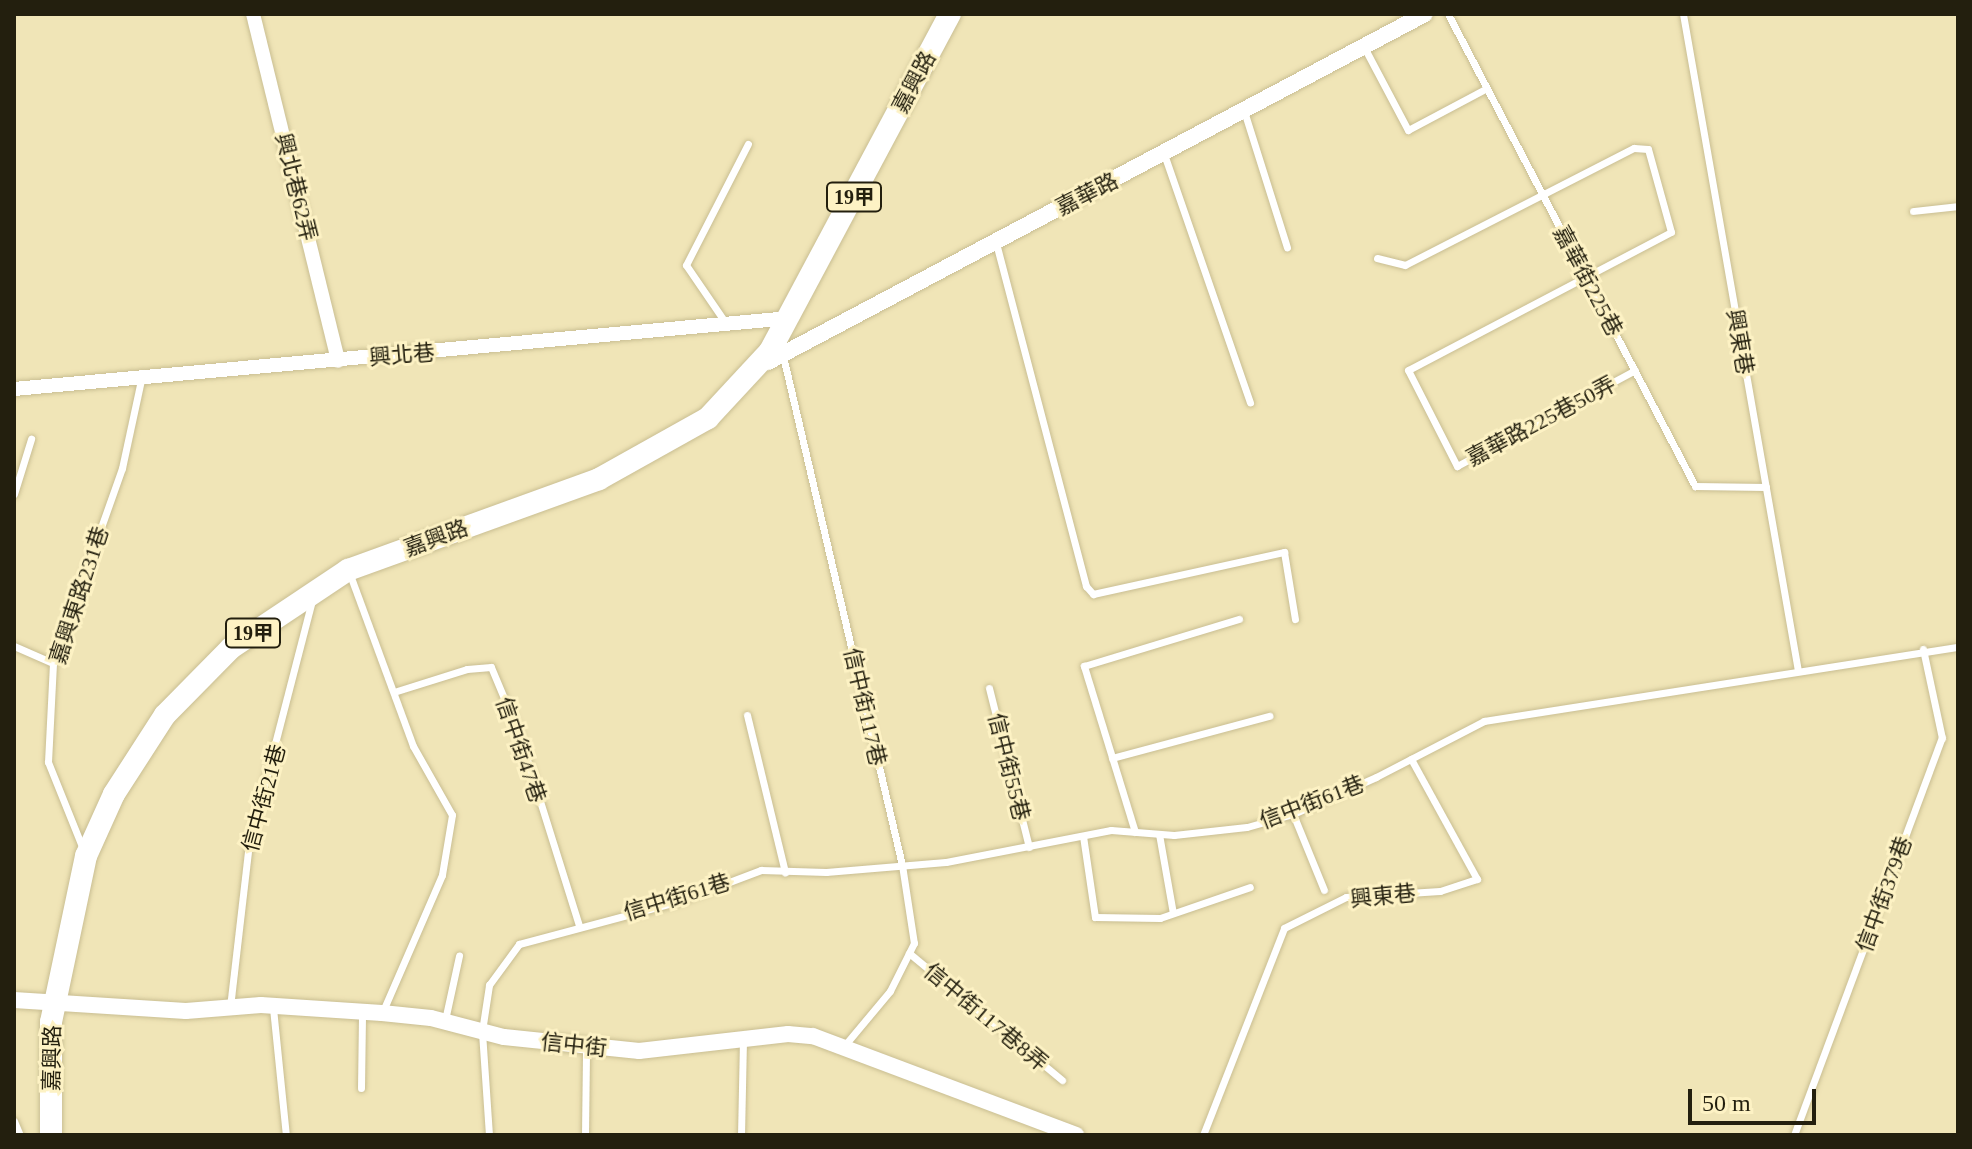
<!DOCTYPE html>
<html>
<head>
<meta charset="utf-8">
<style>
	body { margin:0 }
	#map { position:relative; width:1972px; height:1149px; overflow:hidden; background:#f0e5b7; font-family:"Times New Roman","Noto Sans TC",serif }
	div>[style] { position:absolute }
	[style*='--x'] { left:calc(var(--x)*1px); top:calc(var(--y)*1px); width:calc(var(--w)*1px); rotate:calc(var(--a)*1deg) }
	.roads { filter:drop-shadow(0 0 2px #c9be92) drop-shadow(0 0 2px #c9be92) }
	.service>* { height:7px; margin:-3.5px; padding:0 3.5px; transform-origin:3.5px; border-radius:3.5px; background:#fff }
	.minor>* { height:14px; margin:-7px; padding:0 7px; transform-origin:7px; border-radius:7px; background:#fff }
	.tertiary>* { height:16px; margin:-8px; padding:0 8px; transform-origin:8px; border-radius:8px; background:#fff }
	.primary>* { height:22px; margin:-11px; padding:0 11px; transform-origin:11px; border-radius:11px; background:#fff }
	span { translate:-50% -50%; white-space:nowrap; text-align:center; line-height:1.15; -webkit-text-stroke:6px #fdf2c4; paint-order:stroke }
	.shield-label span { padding:2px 6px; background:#fdf2c4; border:2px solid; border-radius:6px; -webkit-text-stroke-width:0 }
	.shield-label { font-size:20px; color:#231f0e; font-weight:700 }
	.street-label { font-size:22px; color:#231f0e }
	.frame { position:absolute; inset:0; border:16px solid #231f0e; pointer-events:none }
	.scale { position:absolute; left:1688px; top:1089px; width:128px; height:36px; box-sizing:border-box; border:4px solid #231f0e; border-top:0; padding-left:10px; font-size:24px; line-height:28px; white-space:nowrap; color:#231f0e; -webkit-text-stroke:6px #fdf2c4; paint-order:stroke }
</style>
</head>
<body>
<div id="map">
	<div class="roads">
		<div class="service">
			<i style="--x:1448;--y:14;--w:533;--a:62.38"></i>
			<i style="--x:1695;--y:486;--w:71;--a:0.8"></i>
			<i style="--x:1683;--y:14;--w:667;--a:80.07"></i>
			<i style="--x:1364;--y:47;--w:94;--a:62.1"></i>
			<i style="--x:1408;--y:130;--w:89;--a:-28"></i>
			<i style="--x:1244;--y:111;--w:143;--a:72.5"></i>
			<i style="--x:1164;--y:154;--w:263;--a:70.9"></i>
			<i style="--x:1913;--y:211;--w:45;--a:-6.3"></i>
			<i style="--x:996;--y:243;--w:355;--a:75.3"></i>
			<i style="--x:1086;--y:586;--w:11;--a:49"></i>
			<i style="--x:1093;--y:594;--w:196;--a:-12.4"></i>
			<i style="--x:1284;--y:552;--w:68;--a:80.7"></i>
			<i style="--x:1377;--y:258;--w:29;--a:14"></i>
			<i style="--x:1405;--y:265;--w:257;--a:-27.1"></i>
			<i style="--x:1634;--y:148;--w:14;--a:4"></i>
			<i style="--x:1648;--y:149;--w:86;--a:74.5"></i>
			<i style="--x:1671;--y:232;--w:297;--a:152.3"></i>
			<i style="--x:1408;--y:370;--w:108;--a:63"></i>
			<i style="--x:1457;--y:466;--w:202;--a:-28.3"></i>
			<i style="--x:725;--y:322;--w:69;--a:-124.4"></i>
			<i style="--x:686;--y:265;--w:136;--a:-62.9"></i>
			<i style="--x:783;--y:356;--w:523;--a:76.84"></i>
			<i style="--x:902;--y:865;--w:79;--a:81.3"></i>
			<i style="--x:914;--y:943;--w:54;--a:116.6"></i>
			<i style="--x:890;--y:991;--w:72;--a:129.9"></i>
			<i style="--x:14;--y:494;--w:58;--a:-72.8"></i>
			<i style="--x:349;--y:572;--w:185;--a:69.8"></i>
			<i style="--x:413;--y:746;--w:79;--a:60.5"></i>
			<i style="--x:452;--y:815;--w:61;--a:99.5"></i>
			<i style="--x:442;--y:875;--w:150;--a:113.5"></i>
			<i style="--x:14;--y:646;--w:43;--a:23.6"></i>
			<i style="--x:989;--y:688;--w:164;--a:75.9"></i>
			<i style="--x:397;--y:691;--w:73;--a:-17.4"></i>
			<i style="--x:467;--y:669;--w:24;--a:-5"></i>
			<i style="--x:491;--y:667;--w:73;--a:67.3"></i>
			<i style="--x:519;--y:734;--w:201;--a:72.6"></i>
			<i style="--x:747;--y:715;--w:162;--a:76.4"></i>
			<i style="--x:1112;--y:758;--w:163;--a:-15"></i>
			<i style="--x:1293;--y:814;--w:82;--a:67.8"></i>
			<i style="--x:1135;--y:832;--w:174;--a:-107.1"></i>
			<i style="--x:1084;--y:666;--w:162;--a:-16.9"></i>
			<i style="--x:1159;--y:834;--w:80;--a:80"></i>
			<i style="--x:1083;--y:836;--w:82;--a:81.6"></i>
			<i style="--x:1095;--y:917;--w:65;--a:0.9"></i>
			<i style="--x:1160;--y:918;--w:95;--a:-19"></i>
			<i style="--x:83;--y:849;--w:94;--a:-111.9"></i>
			<i style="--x:48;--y:762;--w:99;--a:-87.1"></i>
			<i style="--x:53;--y:663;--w:207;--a:-70.5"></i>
			<i style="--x:122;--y:468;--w:90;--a:-77.8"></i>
			<i style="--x:909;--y:953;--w:199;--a:39.7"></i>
			<i style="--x:230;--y:1007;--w:164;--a:-83.4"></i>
			<i style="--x:249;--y:844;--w:252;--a:-75.5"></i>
			<i style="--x:273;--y:1008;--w:128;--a:84.2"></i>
			<i style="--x:445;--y:1020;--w:66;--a:-77.7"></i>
			<i style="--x:361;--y:1088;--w:76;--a:-89.2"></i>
			<i style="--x:14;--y:1121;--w:15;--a:67"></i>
			<i style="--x:489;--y:1135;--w:104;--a:-93.9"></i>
			<i style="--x:482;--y:1031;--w:47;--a:-81.3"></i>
			<i style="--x:489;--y:985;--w:51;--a:-53.8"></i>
			<i style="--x:519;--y:944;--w:166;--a:-15"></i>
			<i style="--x:679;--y:901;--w:88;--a:-20.7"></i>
			<i style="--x:761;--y:870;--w:65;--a:1.8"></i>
			<i style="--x:826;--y:872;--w:120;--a:-4.8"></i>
			<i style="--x:946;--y:862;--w:168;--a:-11"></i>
			<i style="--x:1111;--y:830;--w:63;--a:4.5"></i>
			<i style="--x:1174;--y:835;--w:73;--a:-6.3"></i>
			<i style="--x:1247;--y:827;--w:48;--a:-15.8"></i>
			<i style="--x:1293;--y:814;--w:91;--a:-24"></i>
			<i style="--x:1376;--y:777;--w:122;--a:-27.4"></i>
			<i style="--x:1484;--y:721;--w:480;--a:-8.9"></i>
			<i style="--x:585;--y:1135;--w:88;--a:-89.3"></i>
			<i style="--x:741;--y:1135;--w:96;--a:-88.8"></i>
			<i style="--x:1203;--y:1135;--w:222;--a:-68.6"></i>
			<i style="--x:1284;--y:928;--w:69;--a:-26.6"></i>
			<i style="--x:1346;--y:897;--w:94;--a:-3.7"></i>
			<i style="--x:1440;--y:891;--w:39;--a:-18"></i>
			<i style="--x:1477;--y:879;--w:137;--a:-118.8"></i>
			<i style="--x:1794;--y:1135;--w:424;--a:-69.6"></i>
			<i style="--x:1942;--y:738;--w:91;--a:-102.1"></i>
		</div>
		<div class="minor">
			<i style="--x:253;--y:14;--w:357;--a:76.2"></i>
			<i style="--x:14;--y:389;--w:779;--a:-5.23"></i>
		</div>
		<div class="tertiary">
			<i style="--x:768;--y:362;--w:743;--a:-27.91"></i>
			<i style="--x:14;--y:1000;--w:172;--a:3.7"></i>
			<i style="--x:186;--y:1011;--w:75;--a:-4.6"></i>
			<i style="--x:261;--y:1005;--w:121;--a:3.8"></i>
			<i style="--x:382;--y:1013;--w:49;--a:5.8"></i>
			<i style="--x:431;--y:1018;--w:75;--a:14.6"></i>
			<i style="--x:504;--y:1037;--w:136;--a:5.9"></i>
			<i style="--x:639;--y:1051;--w:150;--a:-6.5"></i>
			<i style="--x:788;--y:1034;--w:25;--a:5"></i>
			<i style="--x:813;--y:1036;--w:281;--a:20.6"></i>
		</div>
		<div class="primary">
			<i style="--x:51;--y:1135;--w:113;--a:-90"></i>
			<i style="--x:51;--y:1022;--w:170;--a:-78.1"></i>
			<i style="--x:86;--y:856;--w:68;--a:-65.7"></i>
			<i style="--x:114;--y:794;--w:94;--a:-57.2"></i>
			<i style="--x:165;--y:715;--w:94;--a:-45.4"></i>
			<i style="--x:231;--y:648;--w:141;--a:-33.7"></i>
			<i style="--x:348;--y:570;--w:267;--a:-19.9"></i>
			<i style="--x:599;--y:479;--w:125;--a:-29.2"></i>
			<i style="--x:708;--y:418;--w:91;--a:-47.2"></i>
			<i style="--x:770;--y:351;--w:382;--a:-61.9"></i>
		</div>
	</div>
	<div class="shield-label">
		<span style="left:854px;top:197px">19甲</span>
		<span style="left:253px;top:633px">19甲</span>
	</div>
	<div class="street-label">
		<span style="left:914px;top:82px;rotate:-62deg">嘉興路</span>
		<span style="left:296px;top:187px;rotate:76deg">興北巷62弄</span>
		<span style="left:1087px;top:194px;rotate:-27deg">嘉華路</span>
		<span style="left:1588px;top:281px;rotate:62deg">嘉華街225巷</span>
		<span style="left:1740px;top:342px;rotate:80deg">興東巷</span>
		<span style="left:402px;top:355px;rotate:-5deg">興北巷</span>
		<span style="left:1541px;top:421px;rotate:-28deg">嘉華路225巷50弄</span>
		<span style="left:436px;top:538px;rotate:-20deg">嘉興路</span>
		<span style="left:79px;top:595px;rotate:-72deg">嘉興東路231巷</span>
		<span style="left:865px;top:707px;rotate:77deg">信中街117巷</span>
		<span style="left:521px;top:750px;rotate:71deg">信中街47巷</span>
		<span style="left:1009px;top:767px;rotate:76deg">信中街55巷</span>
		<span style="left:264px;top:798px;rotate:-75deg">信中街21巷</span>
		<span style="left:1312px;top:802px;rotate:-21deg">信中街61巷</span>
		<span style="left:1884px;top:894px;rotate:-70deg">信中街379巷</span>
		<span style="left:1383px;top:896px;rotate:-6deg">興東巷</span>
		<span style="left:677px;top:897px;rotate:-17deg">信中街61巷</span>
		<span style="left:986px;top:1017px;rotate:40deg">信中街117巷8弄</span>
		<span style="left:574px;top:1045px;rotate:6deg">信中街</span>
		<span style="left:52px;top:1058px;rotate:-89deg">嘉興路</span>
	</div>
	<div class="frame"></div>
	<div class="scale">50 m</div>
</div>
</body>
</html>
